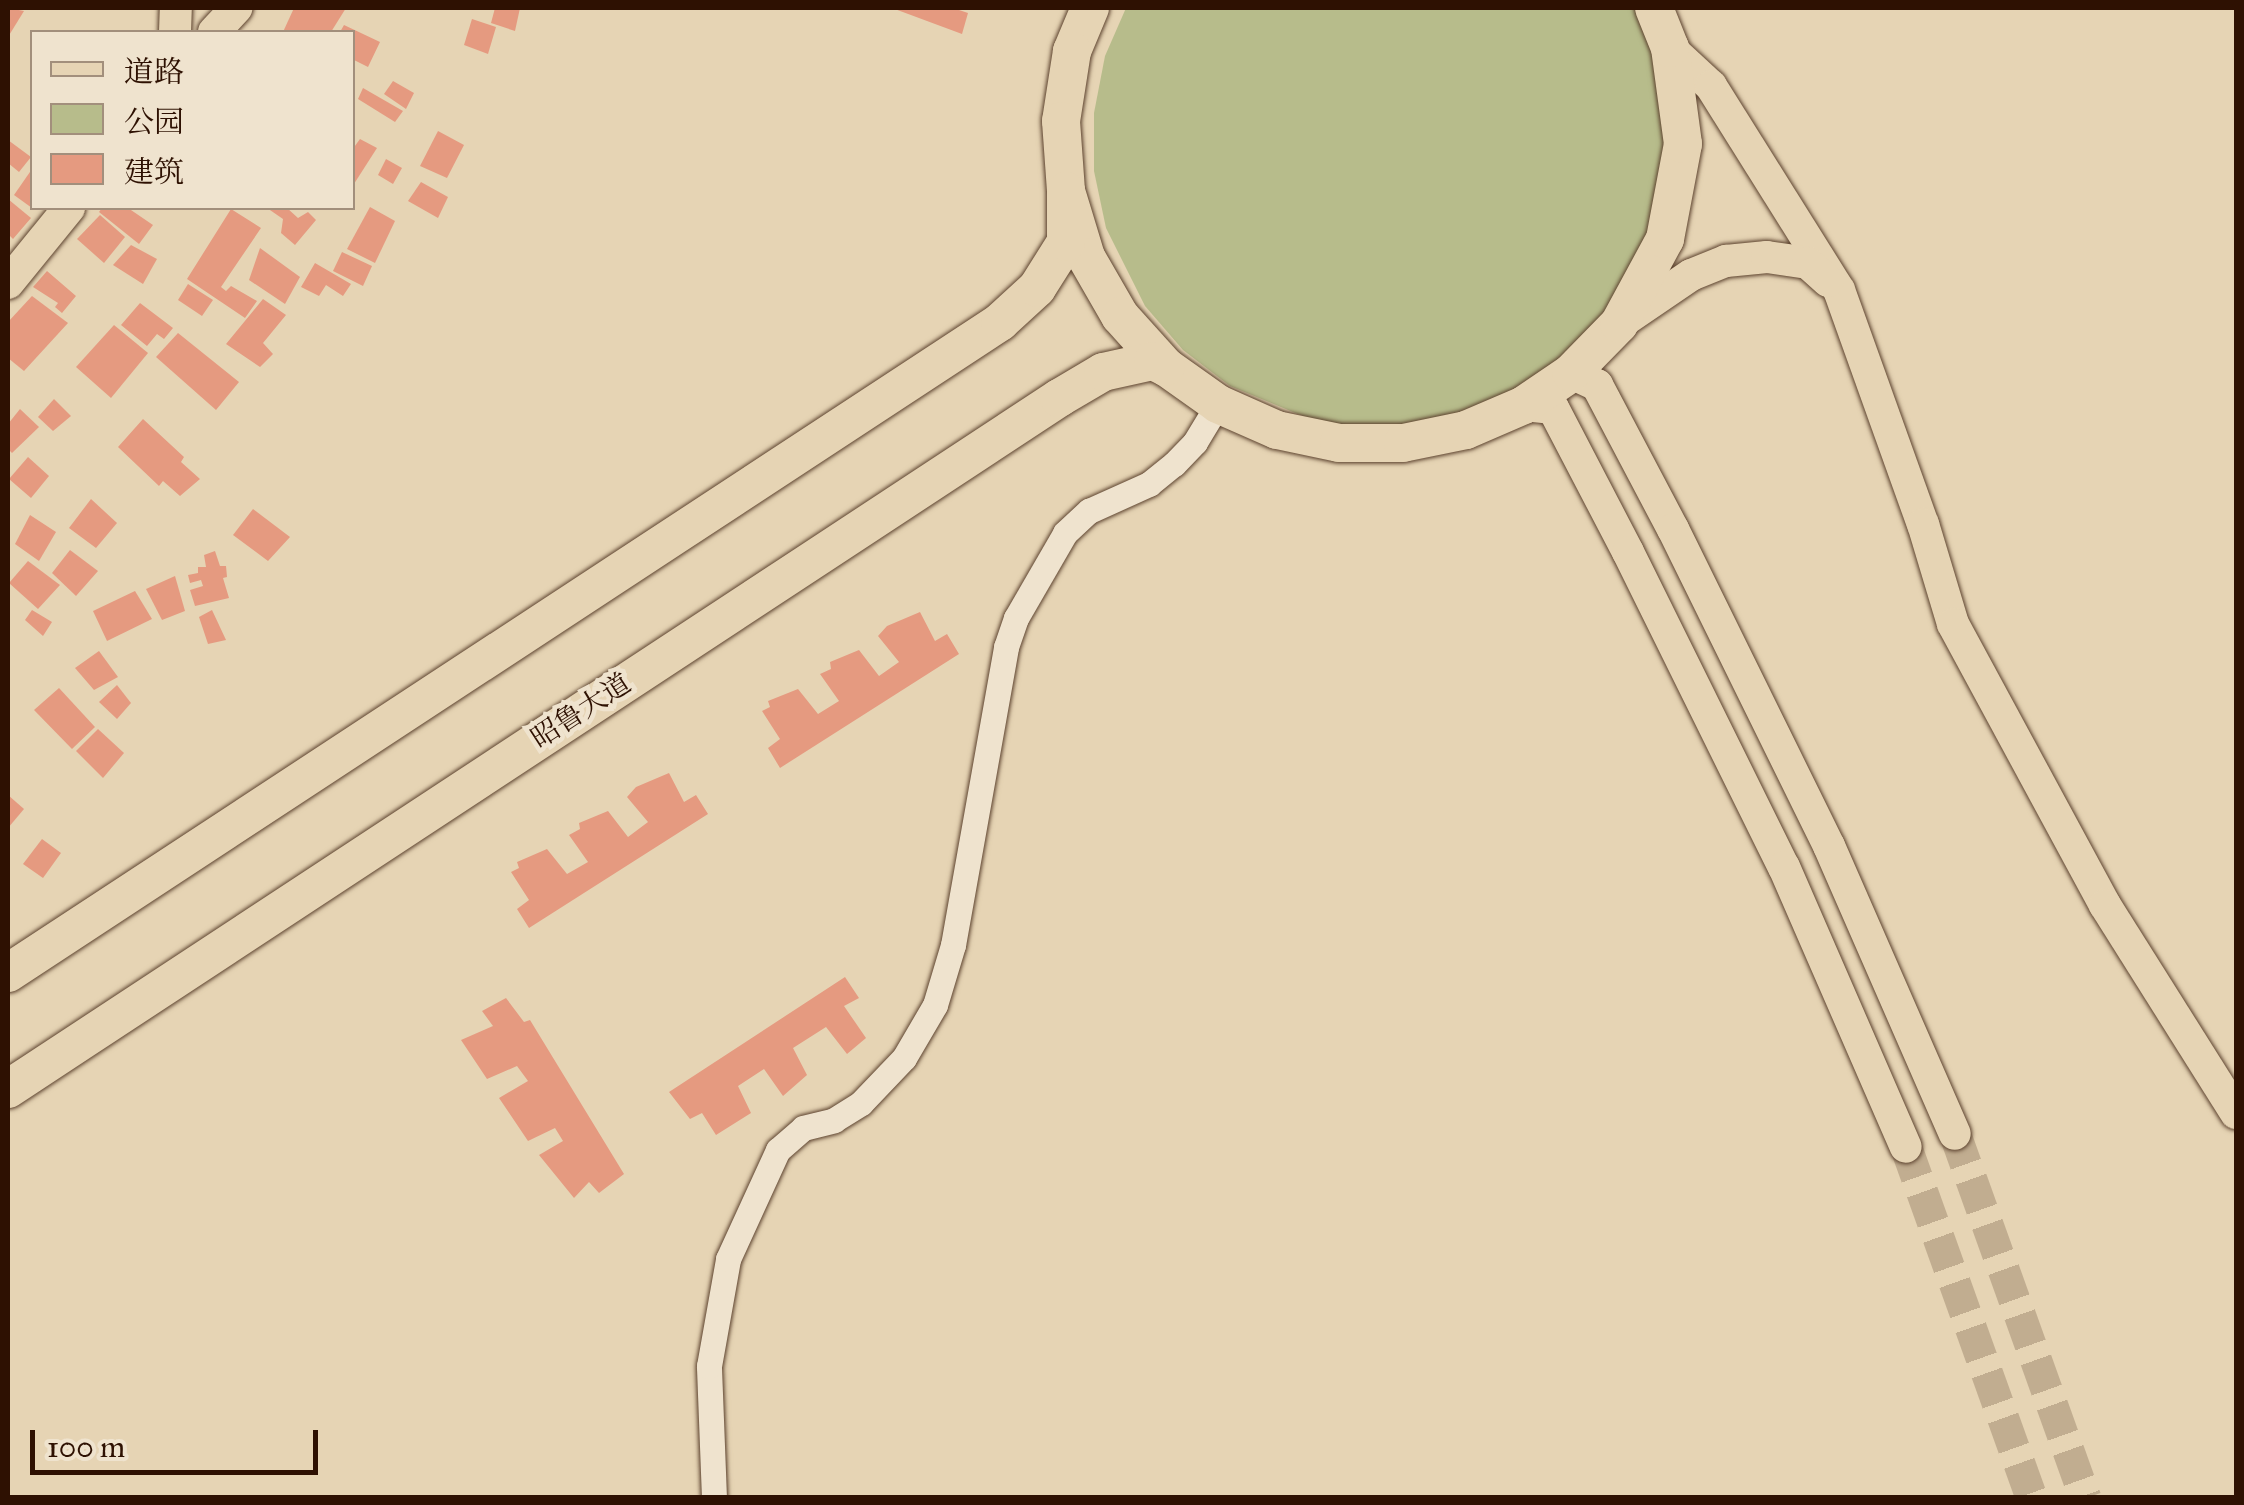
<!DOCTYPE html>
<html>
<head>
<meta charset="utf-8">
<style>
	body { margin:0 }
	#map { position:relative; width:2244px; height:1505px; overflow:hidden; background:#e6d4b4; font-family:"IM FELL Great Primer","Noto Serif SC",serif }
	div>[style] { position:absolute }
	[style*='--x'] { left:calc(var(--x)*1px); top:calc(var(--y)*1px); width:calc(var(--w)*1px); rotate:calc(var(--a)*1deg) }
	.green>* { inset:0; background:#b7bc8b }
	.building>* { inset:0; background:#e59a80 }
	.major-tunnel>* { height:32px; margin-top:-16px; transform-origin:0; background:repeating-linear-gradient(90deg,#c1ad90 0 32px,transparent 0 48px) }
	.roads { filter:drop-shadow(0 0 2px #5c422e) drop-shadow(0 0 2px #5c422e) }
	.minor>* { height:25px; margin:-12.5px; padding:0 12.5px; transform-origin:12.5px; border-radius:12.5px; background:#efe3ce }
	.major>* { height:32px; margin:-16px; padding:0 16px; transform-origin:16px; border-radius:16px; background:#e6d4b4 }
	.highway>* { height:38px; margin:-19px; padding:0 19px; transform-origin:19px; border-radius:19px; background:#e6d4b4 }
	span { translate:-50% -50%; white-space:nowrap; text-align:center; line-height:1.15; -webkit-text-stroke:9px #efe3ce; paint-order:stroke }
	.street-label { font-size:28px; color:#2e1102 }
	.frame { position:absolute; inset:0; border:10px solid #2e1102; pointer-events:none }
	.legend { position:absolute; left:30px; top:30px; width:325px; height:180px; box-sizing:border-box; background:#efe3ce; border:2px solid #a28f7c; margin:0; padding:12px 18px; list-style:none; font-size:30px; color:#2e1102 }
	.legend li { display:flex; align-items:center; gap:20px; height:50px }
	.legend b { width:50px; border:2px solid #a28f7c }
	.scale { position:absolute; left:30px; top:1430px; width:288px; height:45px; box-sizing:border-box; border:5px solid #2e1102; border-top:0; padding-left:12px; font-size:30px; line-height:35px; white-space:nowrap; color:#2e1102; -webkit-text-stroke:8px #efe3ce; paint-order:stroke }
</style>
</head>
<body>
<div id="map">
	<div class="green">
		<i style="clip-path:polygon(1126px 8px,1636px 8px,1645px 27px,1668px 111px,1664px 198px,1618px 305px,1535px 384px,1426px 425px,1339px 425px,1310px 419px,1230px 386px,1183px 350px,1145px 306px,1106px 228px,1094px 171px,1094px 113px,1105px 56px)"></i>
	</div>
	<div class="building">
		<i style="clip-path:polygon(8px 8px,24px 11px,8px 37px)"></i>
		<i style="clip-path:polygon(294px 8px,346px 8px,331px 32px,283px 32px)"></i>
		<i style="clip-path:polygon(495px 8px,520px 8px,515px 31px,491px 23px)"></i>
		<i style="clip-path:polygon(892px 8px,953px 8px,968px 13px,962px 34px)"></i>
		<i style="clip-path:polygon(472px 19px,496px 27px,488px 54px,464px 45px)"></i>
		<i style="clip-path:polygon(344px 25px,380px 42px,368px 67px,352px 59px,352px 32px,340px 32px)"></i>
		<i style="clip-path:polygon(393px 81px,414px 93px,406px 109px,384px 94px)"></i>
		<i style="clip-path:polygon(363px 88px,403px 111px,395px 122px,358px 99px)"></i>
		<i style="clip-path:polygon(438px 131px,464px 145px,447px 178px,420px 166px)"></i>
		<i style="clip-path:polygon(360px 139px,377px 148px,352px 187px,352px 150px)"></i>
		<i style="clip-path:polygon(8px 140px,31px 157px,19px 172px,8px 163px)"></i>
		<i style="clip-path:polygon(386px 159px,402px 168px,393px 184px,378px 175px)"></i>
		<i style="clip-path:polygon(32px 169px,32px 208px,14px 195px)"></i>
		<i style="clip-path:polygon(421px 182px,448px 197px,438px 218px,408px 201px)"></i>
		<i style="clip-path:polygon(8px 199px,31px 218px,13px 239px,8px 234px)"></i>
		<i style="clip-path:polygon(370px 207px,395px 221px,375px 263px,347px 249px)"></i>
		<i style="clip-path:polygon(102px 208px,128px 208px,153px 225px,139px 244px,99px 212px)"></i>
		<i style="clip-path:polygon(267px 208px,287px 208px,298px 218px,308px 212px,316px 220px,295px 245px,281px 233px,283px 219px)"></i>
		<i style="clip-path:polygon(231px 209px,261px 228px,221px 287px,226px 291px,231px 286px,257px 301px,245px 318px,187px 279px)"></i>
		<i style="clip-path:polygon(100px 215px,125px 237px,104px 263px,77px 239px)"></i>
		<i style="clip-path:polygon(131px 245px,157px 259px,143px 284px,113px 265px)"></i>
		<i style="clip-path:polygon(260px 248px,300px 277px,285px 304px,249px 280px)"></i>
		<i style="clip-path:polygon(342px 252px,372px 266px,363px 286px,333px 271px)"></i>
		<i style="clip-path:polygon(315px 263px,351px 284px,343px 296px,326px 285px,319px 296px,301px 287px)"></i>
		<i style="clip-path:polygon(47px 271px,76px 296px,62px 313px,55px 307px,58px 303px,33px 287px)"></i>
		<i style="clip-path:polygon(188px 284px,213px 300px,202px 316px,178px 300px)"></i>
		<i style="clip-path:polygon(32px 296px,68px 323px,24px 371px,8px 358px,8px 322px)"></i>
		<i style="clip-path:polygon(263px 299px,286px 315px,263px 343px,273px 354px,260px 367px,226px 344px)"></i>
		<i style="clip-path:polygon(140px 303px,173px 328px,164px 339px,157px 334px,147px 346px,121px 325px)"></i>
		<i style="clip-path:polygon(114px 325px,148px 353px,111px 398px,76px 367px)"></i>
		<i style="clip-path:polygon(178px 333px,239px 382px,216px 410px,156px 357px)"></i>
		<i style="clip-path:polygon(54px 399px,71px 416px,53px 431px,38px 417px)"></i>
		<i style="clip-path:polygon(20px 409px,39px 427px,12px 453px,8px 449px,8px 424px)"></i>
		<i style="clip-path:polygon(143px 419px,184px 457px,181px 462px,200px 479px,180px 496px,163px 481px,159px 486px,118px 447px)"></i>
		<i style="clip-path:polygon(28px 457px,49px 476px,31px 498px,9px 479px)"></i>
		<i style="clip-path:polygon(91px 499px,117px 523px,96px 548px,69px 528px)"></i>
		<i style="clip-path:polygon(253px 509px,290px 537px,268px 561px,233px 535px)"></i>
		<i style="clip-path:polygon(30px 515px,56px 532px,39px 561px,15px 544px)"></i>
		<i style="clip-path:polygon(70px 550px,98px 571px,76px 596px,52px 573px)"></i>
		<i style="clip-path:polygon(215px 551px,220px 566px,226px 566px,227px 577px,223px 578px,229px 598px,195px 606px,190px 590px,203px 586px,201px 580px,190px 583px,188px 575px,198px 573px,198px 567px,206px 567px,204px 555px)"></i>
		<i style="clip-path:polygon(28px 561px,60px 585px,38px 609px,9px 583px)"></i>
		<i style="clip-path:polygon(175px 576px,185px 611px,162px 620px,146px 589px)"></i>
		<i style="clip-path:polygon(135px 591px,152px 619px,107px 641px,93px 611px)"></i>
		<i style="clip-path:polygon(32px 610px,52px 622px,43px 636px,25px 620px)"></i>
		<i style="clip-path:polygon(212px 610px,226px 640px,208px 644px,199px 617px)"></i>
		<i style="clip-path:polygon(920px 612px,935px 641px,947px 634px,959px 654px,780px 768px,768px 748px,780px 739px,762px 711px,770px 707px,768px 701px,798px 689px,818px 714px,839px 701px,820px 674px,831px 669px,830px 662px,859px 650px,879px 676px,899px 662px,878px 636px,887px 626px)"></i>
		<i style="clip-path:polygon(99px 651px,118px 677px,94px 690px,75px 668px)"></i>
		<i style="clip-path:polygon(117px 685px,131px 703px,117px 719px,99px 702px)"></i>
		<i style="clip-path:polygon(59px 688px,95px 727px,72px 749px,34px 710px)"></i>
		<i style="clip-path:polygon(98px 729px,124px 753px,103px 778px,76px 751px)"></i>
		<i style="clip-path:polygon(669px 773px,684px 802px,696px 795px,708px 814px,529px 928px,517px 909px,529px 900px,511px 872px,519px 868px,517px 862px,547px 849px,567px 874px,588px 862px,569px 835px,580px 829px,579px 823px,608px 811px,628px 837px,648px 822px,627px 797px,636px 787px)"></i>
		<i style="clip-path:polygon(8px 795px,24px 809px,8px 828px)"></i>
		<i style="clip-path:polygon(42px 839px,61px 853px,43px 878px,23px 864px)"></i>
		<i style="clip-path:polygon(845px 977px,859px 998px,844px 1006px,866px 1038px,847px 1054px,826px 1027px,793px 1048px,807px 1075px,783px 1096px,764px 1069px,738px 1086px,751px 1113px,716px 1135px,702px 1113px,690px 1119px,669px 1092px)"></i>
		<i style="clip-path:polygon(506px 998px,524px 1022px,530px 1020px,624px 1174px,599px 1193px,589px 1182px,574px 1198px,539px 1155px,563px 1141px,555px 1128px,528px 1141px,499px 1098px,528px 1081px,517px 1066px,487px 1079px,461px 1040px,493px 1026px,482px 1011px)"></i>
	</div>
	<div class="major-tunnel">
		<i style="--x:1955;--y:1134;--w:387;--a:70.3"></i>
		<i style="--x:1906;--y:1147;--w:373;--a:70.3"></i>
	</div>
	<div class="roads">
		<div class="minor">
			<i style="--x:714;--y:1498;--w:132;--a:-92.2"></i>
			<i style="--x:709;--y:1366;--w:109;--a:-79.9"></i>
			<i style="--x:728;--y:1259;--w:120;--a:-65.4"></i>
			<i style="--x:778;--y:1150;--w:33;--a:-41"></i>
			<i style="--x:803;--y:1128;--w:32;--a:-14"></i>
			<i style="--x:834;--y:1120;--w:32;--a:-32"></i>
			<i style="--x:861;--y:1103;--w:62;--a:-46.3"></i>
			<i style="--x:904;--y:1058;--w:61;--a:-59.7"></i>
			<i style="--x:935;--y:1005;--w:63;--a:-73.3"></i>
			<i style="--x:953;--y:945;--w:303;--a:-79.9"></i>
			<i style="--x:1006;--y:647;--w:31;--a:-71"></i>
			<i style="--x:1016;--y:618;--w:98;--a:-60"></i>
			<i style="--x:1065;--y:533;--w:33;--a:-43"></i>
			<i style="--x:1089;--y:511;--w:66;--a:-24.2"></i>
			<i style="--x:1149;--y:484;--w:32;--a:-39"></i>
			<i style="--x:1174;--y:464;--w:30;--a:-46"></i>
			<i style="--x:1195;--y:442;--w:44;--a:-58.8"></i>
		</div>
		<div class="major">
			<i style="--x:175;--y:32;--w:24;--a:-88"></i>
			<i style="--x:214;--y:32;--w:33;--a:-47"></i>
			<i style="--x:1670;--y:48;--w:56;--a:42.8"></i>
			<i style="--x:1711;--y:86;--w:241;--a:57.9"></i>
			<i style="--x:1839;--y:290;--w:249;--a:70.3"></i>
			<i style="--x:1923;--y:524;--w:104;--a:73.3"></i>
			<i style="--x:1953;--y:624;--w:319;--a:61.6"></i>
			<i style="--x:2105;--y:905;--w:246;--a:57.8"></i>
			<i style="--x:8;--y:283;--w:97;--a:-50.9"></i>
			<i style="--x:1619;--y:324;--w:87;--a:-34.2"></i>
			<i style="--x:1691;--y:275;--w:38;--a:-22"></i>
			<i style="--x:1726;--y:261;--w:41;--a:-5.6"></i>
			<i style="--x:1767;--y:257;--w:41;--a:8.3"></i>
			<i style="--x:1808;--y:263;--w:27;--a:42"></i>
			<i style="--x:1571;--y:373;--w:29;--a:25"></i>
			<i style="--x:1597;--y:385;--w:163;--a:62.2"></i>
			<i style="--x:1673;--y:529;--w:353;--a:63.8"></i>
			<i style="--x:1829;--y:846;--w:314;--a:66.4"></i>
			<i style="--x:1524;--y:405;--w:29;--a:6"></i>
			<i style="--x:1553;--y:408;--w:162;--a:62.5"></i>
			<i style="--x:1628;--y:552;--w:352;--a:63.7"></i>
			<i style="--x:1784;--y:867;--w:305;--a:66.5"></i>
		</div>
		<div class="highway">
			<i style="--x:1090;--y:8;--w:47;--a:112.7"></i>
			<i style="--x:1072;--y:51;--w:71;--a:98.9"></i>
			<i style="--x:1061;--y:121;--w:70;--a:85.9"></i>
			<i style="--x:1066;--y:191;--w:69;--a:73.1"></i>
			<i style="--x:1086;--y:257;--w:68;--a:60"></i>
			<i style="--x:1120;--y:316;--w:69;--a:48"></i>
			<i style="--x:1166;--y:367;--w:64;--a:35.4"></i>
			<i style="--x:1218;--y:404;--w:64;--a:23.8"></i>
			<i style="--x:1277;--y:430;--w:63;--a:11.8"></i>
			<i style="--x:1339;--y:443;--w:64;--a:0"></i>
			<i style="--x:1403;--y:443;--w:64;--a:-11.7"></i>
			<i style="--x:1466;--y:430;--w:63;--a:-23.3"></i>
			<i style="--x:1524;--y:405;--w:57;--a:-34.2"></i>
			<i style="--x:1571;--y:373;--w:69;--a:-45.6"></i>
			<i style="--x:1619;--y:324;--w:97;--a:-61.6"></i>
			<i style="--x:1665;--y:239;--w:97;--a:-79.3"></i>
			<i style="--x:1683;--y:144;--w:97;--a:-97.7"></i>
			<i style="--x:1670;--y:48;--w:43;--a:-111.8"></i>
			<i style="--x:8;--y:973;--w:1187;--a:-33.27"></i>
			<i style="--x:1000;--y:322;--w:50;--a:-42.6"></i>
			<i style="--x:1037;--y:288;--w:54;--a:-57.8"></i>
			<i style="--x:1066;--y:242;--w:51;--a:-90"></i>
			<i style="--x:8;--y:1089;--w:1258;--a:-33.32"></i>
			<i style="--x:1059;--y:398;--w:51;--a:-30.6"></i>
			<i style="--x:1103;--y:372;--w:51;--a:-12.4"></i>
			<i style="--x:1153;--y:361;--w:14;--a:25"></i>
		</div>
	</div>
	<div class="street-label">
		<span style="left:581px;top:711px;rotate:-33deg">昭鲁大道</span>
	</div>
	<div class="frame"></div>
	<ul class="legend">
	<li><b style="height:12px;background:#e6d4b4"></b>道路</li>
	<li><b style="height:28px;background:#b7bc8b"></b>公园</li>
	<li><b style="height:28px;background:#e59a80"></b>建筑</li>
	</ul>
	<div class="scale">100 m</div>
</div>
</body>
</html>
